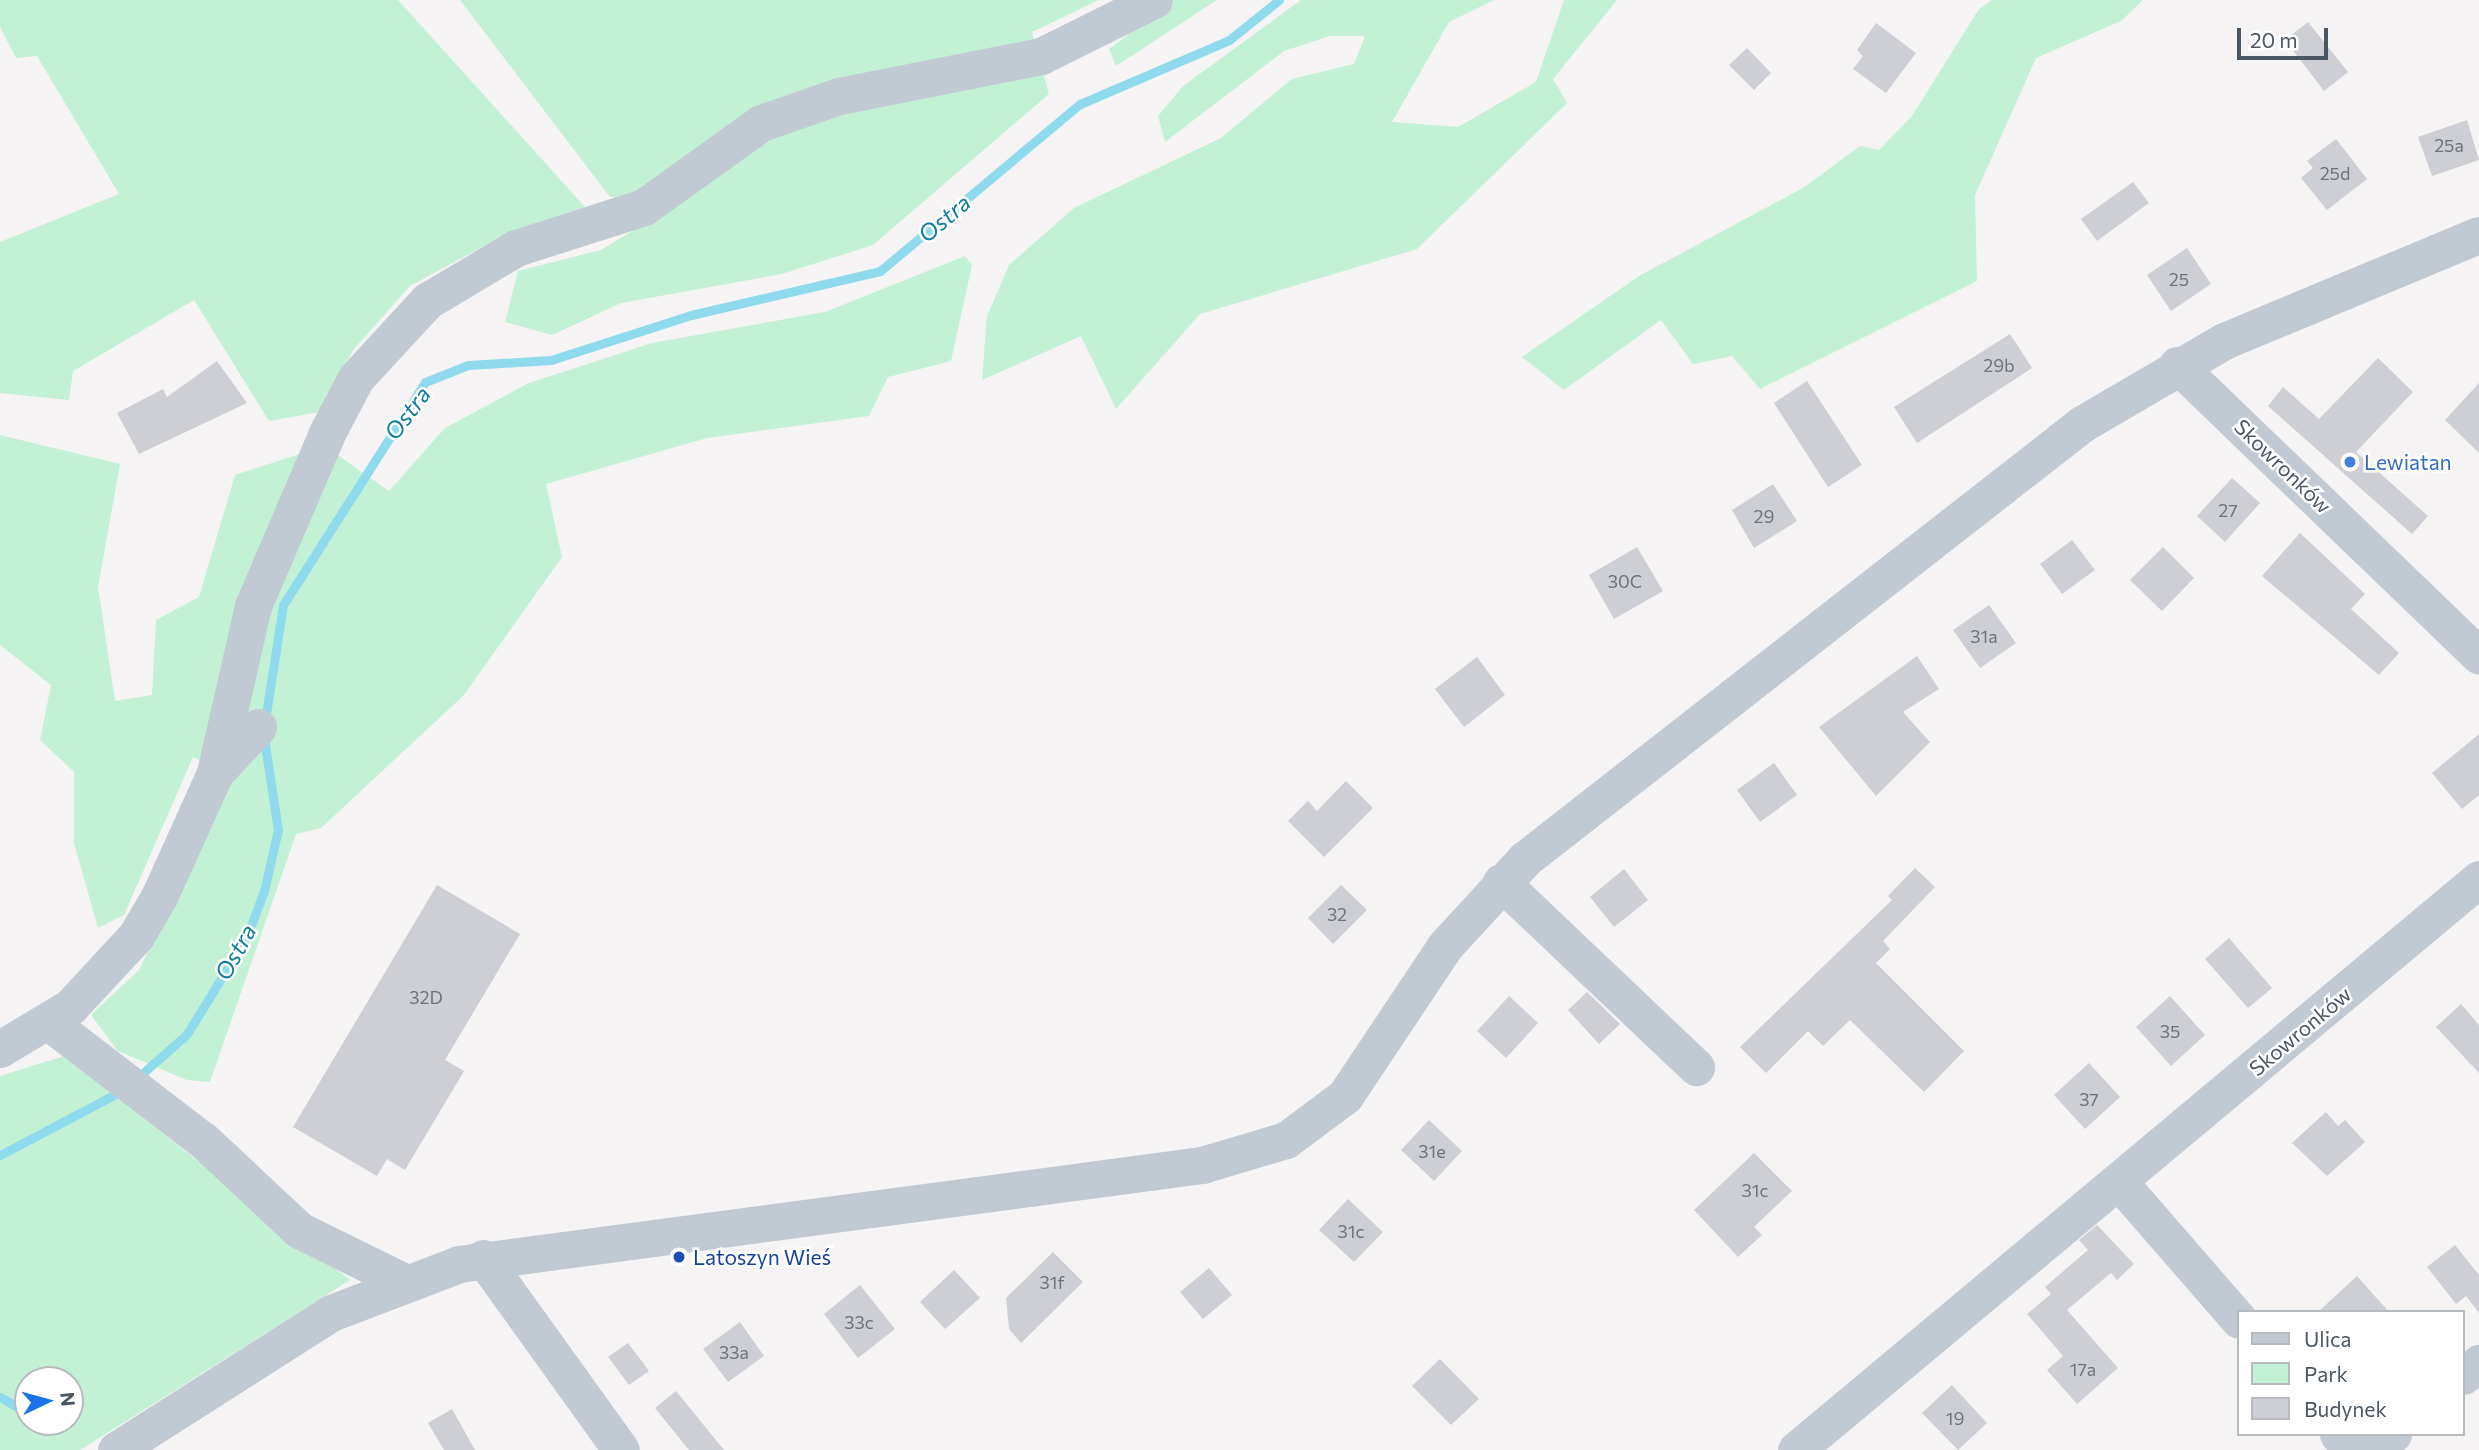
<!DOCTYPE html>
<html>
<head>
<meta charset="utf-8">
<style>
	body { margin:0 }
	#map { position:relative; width:2479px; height:1450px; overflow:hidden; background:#f5f3f3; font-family:Commissioner,sans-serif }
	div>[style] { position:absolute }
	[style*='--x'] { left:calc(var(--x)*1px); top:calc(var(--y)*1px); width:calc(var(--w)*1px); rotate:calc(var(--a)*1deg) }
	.green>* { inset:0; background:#c3f1d5 }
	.stream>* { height:9px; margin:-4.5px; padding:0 4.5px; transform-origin:4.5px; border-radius:4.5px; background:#90daee }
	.building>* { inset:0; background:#cdcfd5 }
	.minor>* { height:37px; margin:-18.5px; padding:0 18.5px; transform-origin:18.5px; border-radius:18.5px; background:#c1cad2 }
	.dots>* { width:19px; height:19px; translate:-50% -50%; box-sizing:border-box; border:4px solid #fff; border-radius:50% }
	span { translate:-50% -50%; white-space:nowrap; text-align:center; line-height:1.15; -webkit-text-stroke:5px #fff; paint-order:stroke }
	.number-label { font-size:18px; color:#6b747e }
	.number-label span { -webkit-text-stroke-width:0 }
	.shop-label { font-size:21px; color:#366cbe }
	.left { translate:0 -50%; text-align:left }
	.street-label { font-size:21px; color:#4a5661 }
	.transit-label { font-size:21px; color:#164399 }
	.water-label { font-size:23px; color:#0c7c9b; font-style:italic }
	.legend { position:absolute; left:2237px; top:1310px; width:228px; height:126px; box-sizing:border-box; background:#fff; border:2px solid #b7bbc0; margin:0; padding:9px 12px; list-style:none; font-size:21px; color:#4a5661 }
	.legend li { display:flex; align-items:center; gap:14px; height:35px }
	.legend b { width:35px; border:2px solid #b7bbc0 }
	.north { position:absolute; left:14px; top:1366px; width:70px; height:70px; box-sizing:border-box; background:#fff; border:2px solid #b7bbc0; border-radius:50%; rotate:85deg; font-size:19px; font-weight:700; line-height:28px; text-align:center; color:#4a5661 }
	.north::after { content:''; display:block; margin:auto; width:24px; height:32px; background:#1a73e8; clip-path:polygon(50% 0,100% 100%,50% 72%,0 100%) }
	.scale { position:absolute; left:2237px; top:28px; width:91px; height:32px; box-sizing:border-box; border:4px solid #4a5661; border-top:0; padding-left:9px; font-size:21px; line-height:24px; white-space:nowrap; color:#4a5661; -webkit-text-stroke:5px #fff; paint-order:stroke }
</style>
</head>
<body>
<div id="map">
	<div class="green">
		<i style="clip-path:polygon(0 0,398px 0,585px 207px,506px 234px,410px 286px,353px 350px,320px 412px,269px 421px,194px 300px,73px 371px,69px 400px,0 393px,0 242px,119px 194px,37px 56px,16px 58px,0 27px)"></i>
		<i style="clip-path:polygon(460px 0,1099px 0,1032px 32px,1049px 94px,873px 245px,782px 274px,621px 303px,552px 335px,505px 322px,518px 271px,601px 250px,688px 197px,610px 197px)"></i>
		<i style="clip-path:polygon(1174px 0,1217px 0,1116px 66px,1109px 49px)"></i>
		<i style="clip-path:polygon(1301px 0,1494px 0,1449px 22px,1392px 122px,1458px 127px,1536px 82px,1564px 0,1617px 0,1553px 79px,1567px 103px,1417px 249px,1200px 314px,1116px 409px,1081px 336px,982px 380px,987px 316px,1009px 265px,1074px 208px,1221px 138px,1292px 79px,1354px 64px,1365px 36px,1330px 36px,1284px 51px,1165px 142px,1158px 116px,1183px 86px)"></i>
		<i style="clip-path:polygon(1992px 0,2143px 0,2121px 21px,2036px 58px,1975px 195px,1977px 281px,1760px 389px,1732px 356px,1693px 364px,1661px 320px,1564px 390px,1522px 357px,1639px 276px,1803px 188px,1860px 146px,1879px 150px,1912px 116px,1979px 9px)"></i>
		<i style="clip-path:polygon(965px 256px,972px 265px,951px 361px,888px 377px,869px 416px,707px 438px,546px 484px,562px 557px,464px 695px,321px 828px,296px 834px,210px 1082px,187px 1080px,118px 1051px,91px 1015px,139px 970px,233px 779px,193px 757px,124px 915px,98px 928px,74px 843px,74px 772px,40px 740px,51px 685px,0 645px,0 435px,120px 464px,98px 587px,115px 701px,152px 695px,156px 620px,199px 597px,235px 475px,306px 452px,339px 456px,389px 491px,445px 428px,529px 383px,652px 343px,825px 312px)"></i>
		<i style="clip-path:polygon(evenodd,64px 1056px,350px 1280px,80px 1450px,0 1450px,0 1076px,64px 1056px,28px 1380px,70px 1380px,70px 1422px,28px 1422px,28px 1380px)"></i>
	</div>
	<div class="stream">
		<i style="--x:265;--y:720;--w:116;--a:-81.1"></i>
		<i style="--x:283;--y:605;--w:264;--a:-57.5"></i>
		<i style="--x:425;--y:382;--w:46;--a:-21.6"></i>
		<i style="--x:468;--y:365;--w:83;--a:-3.4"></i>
		<i style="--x:551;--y:360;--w:147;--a:-17.8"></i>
		<i style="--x:691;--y:315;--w:194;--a:-13.1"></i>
		<i style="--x:880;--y:271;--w:261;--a:-39.9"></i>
		<i style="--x:1080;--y:104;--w:162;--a:-23.2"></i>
		<i style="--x:1229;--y:40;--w:64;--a:-38.7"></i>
		<i style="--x:135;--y:1080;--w:69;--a:-41.5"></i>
		<i style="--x:187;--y:1034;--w:115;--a:-58.5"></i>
		<i style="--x:247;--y:936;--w:48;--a:-69.3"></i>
		<i style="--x:264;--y:891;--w:63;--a:-77.1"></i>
		<i style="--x:278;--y:830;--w:93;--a:-98.7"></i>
		<i style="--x:0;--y:1155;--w:141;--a:-27.8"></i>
		<i style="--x:0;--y:1397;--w:32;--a:30"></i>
		<i style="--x:43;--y:1422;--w:14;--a:30"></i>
	</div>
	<div class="building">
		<i style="clip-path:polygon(2308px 22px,2348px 72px,2324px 91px,2285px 40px)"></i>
		<i style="clip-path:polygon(1876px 23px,1916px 53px,1886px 93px,1853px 69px,1863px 56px,1857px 50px)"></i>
		<i style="clip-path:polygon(1747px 48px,1771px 73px,1754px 90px,1729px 65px)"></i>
		<i style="clip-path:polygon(2467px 120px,2479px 160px,2432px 176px,2418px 137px)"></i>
		<i style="clip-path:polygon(2336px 139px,2367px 179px,2327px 210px,2301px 178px,2313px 168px,2307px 161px)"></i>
		<i style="clip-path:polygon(2133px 182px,2149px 203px,2097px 241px,2081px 219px)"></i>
		<i style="clip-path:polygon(2187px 248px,2211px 284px,2171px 311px,2147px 275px)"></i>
		<i style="clip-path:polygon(2010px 334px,2032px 368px,1917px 443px,1894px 407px)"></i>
		<i style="clip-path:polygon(2378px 358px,2413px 392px,2356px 452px,2428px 516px,2412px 534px,2268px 406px,2283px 387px,2319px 419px)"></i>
		<i style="clip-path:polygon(217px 361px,247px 403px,139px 454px,117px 413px,163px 389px,167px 397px)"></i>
		<i style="clip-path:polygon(1807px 381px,1862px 465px,1828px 487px,1774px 403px)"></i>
		<i style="clip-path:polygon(2479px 383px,2479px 453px,2445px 420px)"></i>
		<i style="clip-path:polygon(2232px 478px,2260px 503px,2225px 542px,2197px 516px)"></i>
		<i style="clip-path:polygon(1773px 484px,1797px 521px,1754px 548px,1732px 510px)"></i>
		<i style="clip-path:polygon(2300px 533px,2365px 594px,2351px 609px,2399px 653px,2379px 675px,2262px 576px)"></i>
		<i style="clip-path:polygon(2072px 540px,2095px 570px,2062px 594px,2040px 564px)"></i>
		<i style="clip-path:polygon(1637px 547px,1663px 591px,1614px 619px,1589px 575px)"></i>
		<i style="clip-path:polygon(2163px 547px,2194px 578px,2162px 611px,2130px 580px)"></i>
		<i style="clip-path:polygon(1989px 605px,2016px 643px,1980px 668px,1953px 630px)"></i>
		<i style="clip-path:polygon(1917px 656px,1939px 689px,1903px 712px,1930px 742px,1876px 796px,1819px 727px)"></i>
		<i style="clip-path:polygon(1477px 657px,1505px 695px,1464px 727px,1435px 689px)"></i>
		<i style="clip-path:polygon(2479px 734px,2479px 795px,2462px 809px,2432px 773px)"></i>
		<i style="clip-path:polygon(1774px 763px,1797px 795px,1760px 822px,1737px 790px)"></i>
		<i style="clip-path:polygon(1346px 781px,1373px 808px,1324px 857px,1288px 821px,1308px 801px,1317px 811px)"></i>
		<i style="clip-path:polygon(1915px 868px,1935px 887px,1883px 941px,1890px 949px,1876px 963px,1964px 1051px,1924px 1092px,1850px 1020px,1823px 1046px,1808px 1031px,1766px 1073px,1740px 1047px,1892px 900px,1888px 896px)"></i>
		<i style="clip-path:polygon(1624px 869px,1648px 900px,1614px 927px,1590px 897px)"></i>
		<i style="clip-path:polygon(437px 885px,520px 934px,445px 1060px,464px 1071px,405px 1170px,387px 1159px,377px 1176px,293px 1127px)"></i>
		<i style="clip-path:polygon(1341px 885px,1367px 910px,1333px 944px,1308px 918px)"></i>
		<i style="clip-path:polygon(2229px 938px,2272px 988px,2248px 1008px,2205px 959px)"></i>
		<i style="clip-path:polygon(1587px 992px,1620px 1024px,1599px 1044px,1568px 1010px)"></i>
		<i style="clip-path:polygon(1509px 996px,1538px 1023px,1506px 1058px,1477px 1031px)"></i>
		<i style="clip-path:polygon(2170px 996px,2205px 1035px,2171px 1066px,2136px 1027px)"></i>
		<i style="clip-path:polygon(2461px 1004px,2479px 1025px,2479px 1073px,2436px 1027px)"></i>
		<i style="clip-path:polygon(2089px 1063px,2120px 1097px,2085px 1129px,2054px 1095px)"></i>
		<i style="clip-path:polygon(2326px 1112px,2338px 1126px,2345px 1120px,2365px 1142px,2327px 1176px,2292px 1143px)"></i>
		<i style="clip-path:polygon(1429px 1120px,1462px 1151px,1434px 1181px,1401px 1150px)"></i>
		<i style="clip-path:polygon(1754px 1153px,1792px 1191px,1754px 1227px,1762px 1235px,1738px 1257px,1694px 1210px)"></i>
		<i style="clip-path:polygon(1348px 1199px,1383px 1232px,1354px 1262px,1319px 1230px)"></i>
		<i style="clip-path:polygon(2097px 1225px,2134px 1264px,2117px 1280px,2111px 1273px,2067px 1310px,2118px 1368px,2077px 1404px,2047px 1370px,2063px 1356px,2027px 1314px,2051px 1294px,2045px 1287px,2088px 1250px,2079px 1240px)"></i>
		<i style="clip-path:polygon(2455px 1245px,2479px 1275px,2479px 1313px,2466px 1296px,2456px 1304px,2427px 1267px)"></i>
		<i style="clip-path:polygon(1053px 1252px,1083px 1282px,1021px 1343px,1009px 1329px,1006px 1298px)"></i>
		<i style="clip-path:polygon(1209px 1268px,1232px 1295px,1203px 1319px,1180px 1292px)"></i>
		<i style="clip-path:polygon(954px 1270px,980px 1298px,945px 1329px,920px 1302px)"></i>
		<i style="clip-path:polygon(2357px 1276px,2389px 1312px,2318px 1312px)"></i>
		<i style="clip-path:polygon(860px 1285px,895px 1329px,858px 1358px,824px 1314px)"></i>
		<i style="clip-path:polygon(740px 1322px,764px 1356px,728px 1382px,703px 1349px)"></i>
		<i style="clip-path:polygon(628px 1343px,649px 1371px,629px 1385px,608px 1357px)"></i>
		<i style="clip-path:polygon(1440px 1359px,1479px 1399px,1451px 1425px,1412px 1386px)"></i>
		<i style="clip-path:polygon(1952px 1385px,1987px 1423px,1958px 1450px,1922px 1413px)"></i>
		<i style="clip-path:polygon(676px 1391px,724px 1450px,689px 1450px,655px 1408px)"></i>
		<i style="clip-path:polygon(452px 1409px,475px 1450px,444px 1450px,428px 1423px)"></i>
	</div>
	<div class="minor">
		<i style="--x:2177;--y:365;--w:419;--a:43.9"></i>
		<i style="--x:215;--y:773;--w:63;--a:-46.9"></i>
		<i style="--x:1501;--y:882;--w:269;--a:43.5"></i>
		<i style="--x:50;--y:1023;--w:194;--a:37.5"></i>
		<i style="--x:204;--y:1141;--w:130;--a:43.1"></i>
		<i style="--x:299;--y:1230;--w:115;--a:26.3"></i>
		<i style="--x:0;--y:1049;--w:82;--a:-31"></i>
		<i style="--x:70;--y:1007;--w:97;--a:-47.1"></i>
		<i style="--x:136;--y:936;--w:45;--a:-59.5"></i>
		<i style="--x:159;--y:897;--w:136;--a:-65.7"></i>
		<i style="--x:215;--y:773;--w:171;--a:-77.2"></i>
		<i style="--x:253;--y:606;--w:190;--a:-66.8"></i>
		<i style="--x:328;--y:431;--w:60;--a:-62.2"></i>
		<i style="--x:356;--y:378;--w:105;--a:-47.3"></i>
		<i style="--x:427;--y:301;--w:104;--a:-30.8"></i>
		<i style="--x:516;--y:248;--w:134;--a:-17.8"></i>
		<i style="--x:644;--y:207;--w:144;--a:-35.7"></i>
		<i style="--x:761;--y:123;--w:83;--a:-19.1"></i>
		<i style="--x:839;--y:96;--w:206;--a:-11.2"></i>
		<i style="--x:1041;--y:56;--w:126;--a:-26.4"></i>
		<i style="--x:2120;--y:1183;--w:181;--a:49"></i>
		<i style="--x:483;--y:1258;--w:236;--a:54.3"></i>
		<i style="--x:2463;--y:1376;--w:21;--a:-39"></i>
		<i style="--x:2338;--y:1434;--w:21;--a:49"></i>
		<i style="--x:116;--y:1450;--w:255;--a:-32.5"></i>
		<i style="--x:331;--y:1313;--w:137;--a:-20.9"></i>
		<i style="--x:459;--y:1264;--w:750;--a:-7.59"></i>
		<i style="--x:1202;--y:1165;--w:88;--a:-16.6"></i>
		<i style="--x:1286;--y:1140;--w:74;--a:-36.7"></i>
		<i style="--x:1345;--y:1096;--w:180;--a:-56.3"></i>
		<i style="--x:1445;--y:946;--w:118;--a:-47.4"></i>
		<i style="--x:1525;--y:859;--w:707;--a:-37.99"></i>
		<i style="--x:2082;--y:424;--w:164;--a:-30.3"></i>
		<i style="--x:2224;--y:341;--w:276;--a:-22.6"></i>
		<i style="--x:1796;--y:1450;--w:890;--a:-39.9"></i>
		<i style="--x:2374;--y:1450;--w:25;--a:-40"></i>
	</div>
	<div class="dots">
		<i style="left:2350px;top:462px;background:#3f7fe0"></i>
		<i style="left:679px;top:1257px;background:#1a4fb4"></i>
	</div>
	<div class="number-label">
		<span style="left:2449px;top:145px">25a</span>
		<span style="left:2335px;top:173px">25d</span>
		<span style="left:2179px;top:279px">25</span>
		<span style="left:1999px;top:365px">29b</span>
		<span style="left:2228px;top:510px">27</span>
		<span style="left:1764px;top:516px">29</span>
		<span style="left:1625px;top:581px">30C</span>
		<span style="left:1984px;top:636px">31a</span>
		<span style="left:1337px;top:914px">32</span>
		<span style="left:426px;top:997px">32D</span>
		<span style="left:2170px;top:1031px">35</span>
		<span style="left:2089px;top:1099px">37</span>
		<span style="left:1432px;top:1151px">31e</span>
		<span style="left:1755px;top:1190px">31c</span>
		<span style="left:1351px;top:1231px">31c</span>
		<span style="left:1052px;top:1282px">31f</span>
		<span style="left:859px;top:1322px">33c</span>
		<span style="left:734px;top:1352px">33a</span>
		<span style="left:2083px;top:1369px">17a</span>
		<span style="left:1955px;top:1418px">19</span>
	</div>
	<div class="shop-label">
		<span class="left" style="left:2364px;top:462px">Lewiatan</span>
	</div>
	<div class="street-label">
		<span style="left:2283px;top:466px;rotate:44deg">Skowronków</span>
		<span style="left:2300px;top:1031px;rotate:-40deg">Skowronków</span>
	</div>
	<div class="transit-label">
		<span class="left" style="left:693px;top:1257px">Latoszyn Wieś</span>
	</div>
	<div class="water-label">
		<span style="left:944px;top:218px;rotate:-40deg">Ostra</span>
		<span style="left:407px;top:413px;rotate:-53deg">Ostra</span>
		<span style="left:235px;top:952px;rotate:-61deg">Ostra</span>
	</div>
	<ul class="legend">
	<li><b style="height:9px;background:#c1cad2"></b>Ulica</li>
	<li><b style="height:19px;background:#c3f1d5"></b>Park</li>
	<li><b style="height:19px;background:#cdcfd5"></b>Budynek</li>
	</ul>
	<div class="north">N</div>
	<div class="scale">20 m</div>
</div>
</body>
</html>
